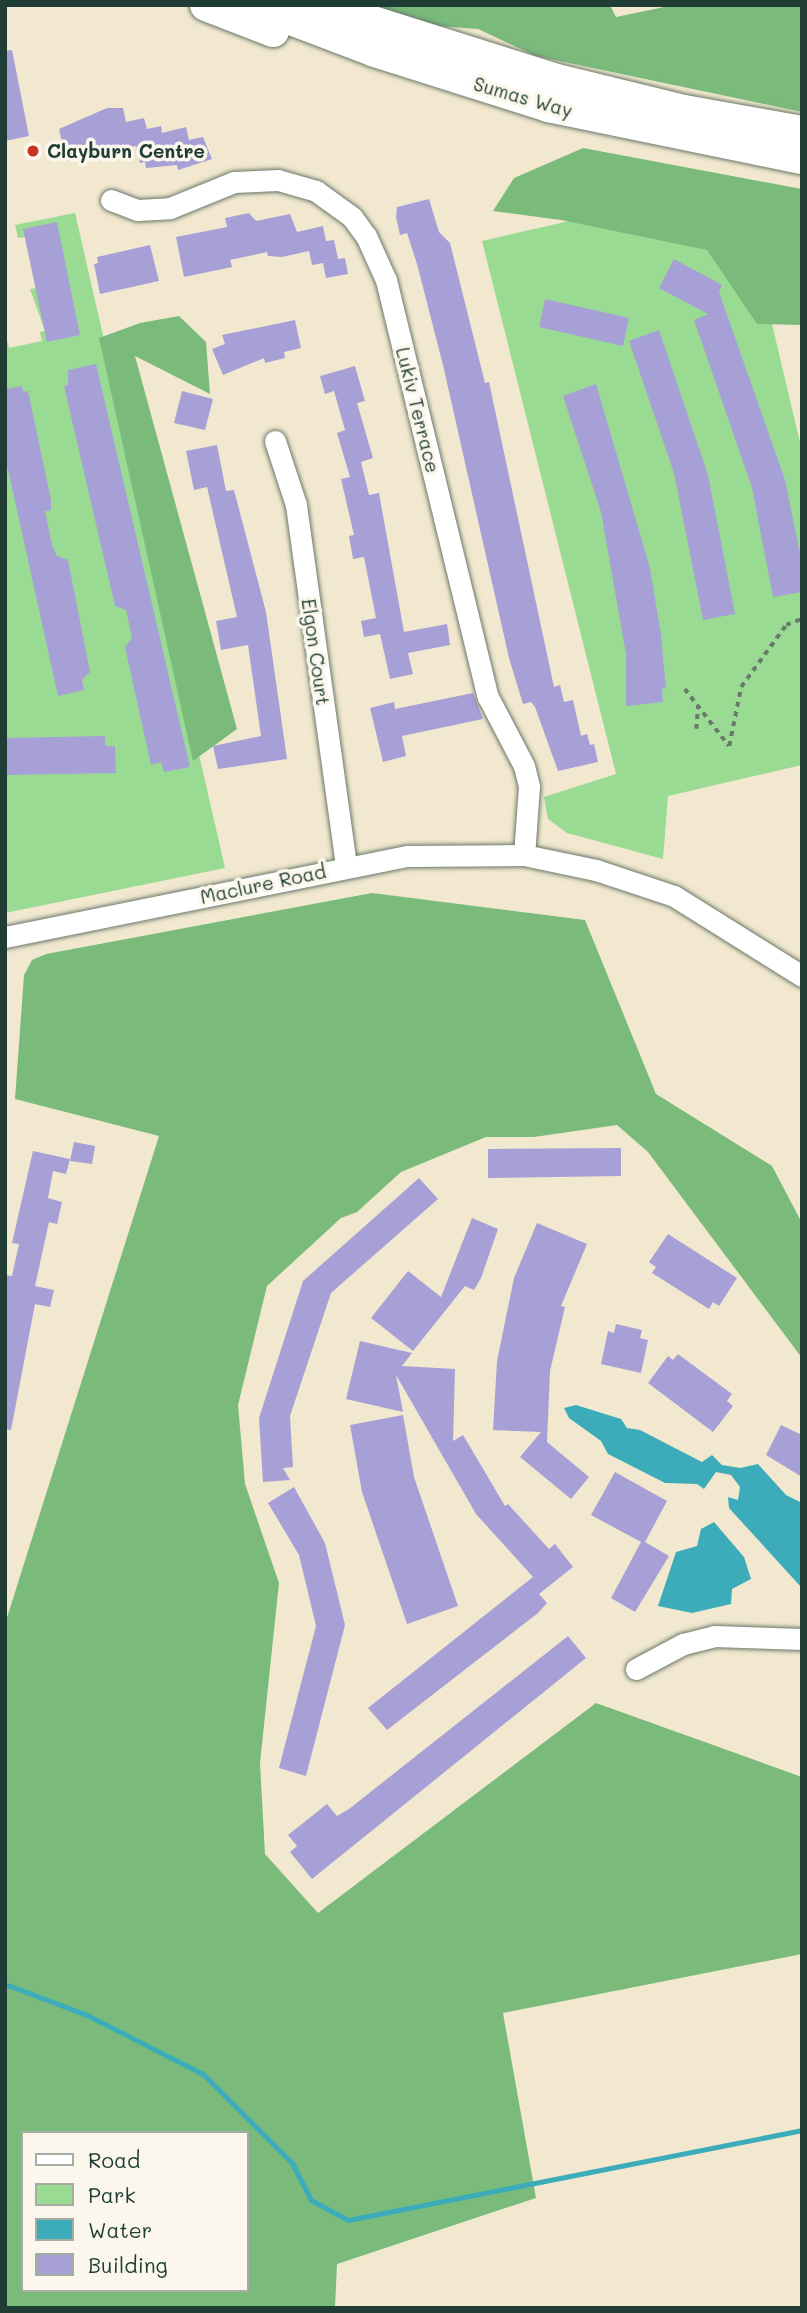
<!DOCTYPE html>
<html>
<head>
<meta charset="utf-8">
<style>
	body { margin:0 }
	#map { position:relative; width:807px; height:2313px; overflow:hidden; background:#f2e8cf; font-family:Mali,sans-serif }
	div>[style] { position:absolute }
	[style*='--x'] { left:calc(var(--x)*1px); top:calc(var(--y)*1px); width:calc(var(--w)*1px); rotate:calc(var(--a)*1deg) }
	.green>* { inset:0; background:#99db92 }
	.forest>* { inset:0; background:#7abb7c }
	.water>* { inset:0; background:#3dacba }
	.stream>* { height:5px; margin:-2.5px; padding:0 2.5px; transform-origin:2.5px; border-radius:2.5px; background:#3dacba }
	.building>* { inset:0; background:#a7a0d7 }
	.path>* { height:3.5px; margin-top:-1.75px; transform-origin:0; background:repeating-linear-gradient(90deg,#69796a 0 5px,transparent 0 10px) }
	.roads { filter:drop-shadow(0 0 2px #69796a) drop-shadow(0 0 2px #69796a) }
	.minor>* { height:21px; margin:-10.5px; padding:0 10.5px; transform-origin:10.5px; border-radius:10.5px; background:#fff }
	.highway>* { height:32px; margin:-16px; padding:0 16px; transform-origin:16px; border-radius:16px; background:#fff }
	.dots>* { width:19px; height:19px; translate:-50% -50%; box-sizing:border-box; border:4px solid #fbf7ec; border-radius:50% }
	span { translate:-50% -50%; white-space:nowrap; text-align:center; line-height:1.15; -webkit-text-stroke:7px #fbf7ec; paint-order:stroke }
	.street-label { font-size:19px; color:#1f3d34 }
	.poi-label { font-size:19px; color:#1f3d34; font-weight:700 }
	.left { translate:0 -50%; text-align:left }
	.frame { position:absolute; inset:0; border:7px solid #1f3d34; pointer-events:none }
	.legend { position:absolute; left:21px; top:2131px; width:228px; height:161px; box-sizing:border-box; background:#fbf7ec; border:2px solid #a3ada2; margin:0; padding:9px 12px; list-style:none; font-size:21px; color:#1f3d34 }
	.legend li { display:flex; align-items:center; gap:14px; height:35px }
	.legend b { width:35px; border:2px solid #a3ada2 }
</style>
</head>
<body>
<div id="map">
	<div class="green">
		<i style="clip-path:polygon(75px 213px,225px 868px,5px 913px,5px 332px,9px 348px,42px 341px,40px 332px,45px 331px,30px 289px,36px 288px,26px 237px,18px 238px,15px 225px)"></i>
		<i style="clip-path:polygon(591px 216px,733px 243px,768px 307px,802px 451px,802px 765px,668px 796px,663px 859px,567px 833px,548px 819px,544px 797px,616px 774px,482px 241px)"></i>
	</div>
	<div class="forest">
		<i style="clip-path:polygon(373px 5px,610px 5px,616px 17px,674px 5px,802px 5px,802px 112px,536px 56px,478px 29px,437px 26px)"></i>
		<i style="clip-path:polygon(583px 148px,802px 189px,802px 325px,757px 324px,707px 250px,561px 220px,493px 211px,514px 178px)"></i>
		<i style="clip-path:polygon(179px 316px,206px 342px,210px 394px,135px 356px,237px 729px,193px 761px,99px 338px,140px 323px)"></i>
		<i style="clip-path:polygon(evenodd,372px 893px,585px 920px,656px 1094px,772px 1166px,802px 1223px,802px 1358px,648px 1152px,617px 1125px,534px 1137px,486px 1137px,401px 1172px,357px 1212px,341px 1218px,267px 1286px,238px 1405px,245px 1484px,279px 1583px,260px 1763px,265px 1854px,318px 1913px,596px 1703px,802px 1777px,802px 1954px,503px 2013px,536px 2198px,337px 2264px,335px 2308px,5px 2308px,5px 1624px,159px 1136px,15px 1099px,24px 975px,32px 960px,46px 954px,372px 893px,23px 2133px,247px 2133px,247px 2290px,23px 2290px,23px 2133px)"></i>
	</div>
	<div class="water">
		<i style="clip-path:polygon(576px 1405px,621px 1419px,627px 1428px,640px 1430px,702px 1462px,712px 1455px,722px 1465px,740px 1468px,758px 1464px,786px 1495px,802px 1503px,802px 1588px,729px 1508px,728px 1497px,738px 1500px,740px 1487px,731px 1475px,716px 1472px,704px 1489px,697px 1484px,665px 1483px,608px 1454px,601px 1441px,569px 1418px,564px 1408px)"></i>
		<i style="clip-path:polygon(714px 1522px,744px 1557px,751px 1579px,732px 1589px,731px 1604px,692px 1613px,658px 1606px,676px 1552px,697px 1546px,701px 1529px)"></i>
	</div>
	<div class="stream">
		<i style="--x:5;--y:1984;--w:88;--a:20.7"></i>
		<i style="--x:87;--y:2015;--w:130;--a:27"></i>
		<i style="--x:203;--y:2074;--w:126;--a:45"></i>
		<i style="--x:292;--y:2163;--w:42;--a:62.8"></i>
		<i style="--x:311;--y:2200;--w:42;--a:28.4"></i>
		<i style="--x:348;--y:2220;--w:463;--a:-11.2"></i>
	</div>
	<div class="building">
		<i style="clip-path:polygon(12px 50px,29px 136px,5px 141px,5px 51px)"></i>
		<i style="clip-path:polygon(107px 108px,123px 108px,126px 122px,144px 118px,147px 129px,161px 126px,162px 133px,186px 127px,189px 140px,203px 137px,212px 159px,178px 170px,177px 165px,146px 168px,145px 162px,140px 163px,136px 146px,66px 161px,59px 129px)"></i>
		<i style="clip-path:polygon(429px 199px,439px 232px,450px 243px,485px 383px,489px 382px,554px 687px,560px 685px,564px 702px,573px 700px,581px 736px,587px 734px,590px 745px,594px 744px,598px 762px,558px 771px,535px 707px,531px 702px,523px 704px,509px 658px,443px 365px,417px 264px,407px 233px,400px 235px,396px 217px,397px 207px)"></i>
		<i style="clip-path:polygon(249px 213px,256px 221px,290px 214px,297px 232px,323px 226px,326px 241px,334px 240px,338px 259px,345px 258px,348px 274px,326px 278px,323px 263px,312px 265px,309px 251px,282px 257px,268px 256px,267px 252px,230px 260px,232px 267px,184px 277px,176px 237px,227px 227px,225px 218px)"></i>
		<i style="clip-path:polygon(57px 222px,80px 335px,47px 342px,23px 229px)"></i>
		<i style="clip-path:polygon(150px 245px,159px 281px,100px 294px,94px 264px,98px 263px,97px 257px)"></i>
		<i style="clip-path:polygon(674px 259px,722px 285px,719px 292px,785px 480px,802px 563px,802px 592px,773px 597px,752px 488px,694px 320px,708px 314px,659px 288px)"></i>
		<i style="clip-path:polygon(545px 299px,629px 318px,623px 346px,539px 327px)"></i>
		<i style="clip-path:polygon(295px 320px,301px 348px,284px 352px,285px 358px,265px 363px,264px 358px,223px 375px,212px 349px,225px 344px,222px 335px)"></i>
		<i style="clip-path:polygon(659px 330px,708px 475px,735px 614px,703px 620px,674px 473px,629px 341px)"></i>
		<i style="clip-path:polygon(96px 364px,190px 767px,164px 772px,161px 762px,151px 765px,125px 647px,132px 638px,126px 610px,115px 606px,64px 386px,68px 385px,68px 370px)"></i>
		<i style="clip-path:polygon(355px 366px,365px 401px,357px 403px,373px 458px,361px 462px,369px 495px,379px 493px,404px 632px,447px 624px,450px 645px,408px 653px,413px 674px,390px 679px,380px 634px,364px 637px,361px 621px,376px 618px,364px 557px,353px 559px,349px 536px,354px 535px,341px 479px,350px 477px,337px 433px,345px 430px,334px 391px,325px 394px,320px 376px)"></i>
		<i style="clip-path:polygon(596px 384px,650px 568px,661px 635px,666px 688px,662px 689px,663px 702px,626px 706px,626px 654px,601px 512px,563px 396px)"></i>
		<i style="clip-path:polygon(22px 386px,23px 392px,28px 391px,51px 500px,51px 510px,45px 511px,52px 545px,57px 556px,68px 560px,90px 672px,82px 680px,84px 690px,58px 696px,5px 456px,5px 389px)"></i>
		<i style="clip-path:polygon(182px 391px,213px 399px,205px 430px,174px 423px)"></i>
		<i style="clip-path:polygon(217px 445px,226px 491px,234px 490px,266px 612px,287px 759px,218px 769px,213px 746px,261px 736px,248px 645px,221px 650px,216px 621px,237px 617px,207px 487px,194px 490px,186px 451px)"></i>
		<i style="clip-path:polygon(473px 693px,483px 719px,402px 736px,406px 756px,383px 762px,370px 708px,394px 702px,395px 709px)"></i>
		<i style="clip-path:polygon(105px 736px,105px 746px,115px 746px,116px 773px,5px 775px,5px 738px)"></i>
		<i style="clip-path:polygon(74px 1142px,95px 1146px,92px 1164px,70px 1161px)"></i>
		<i style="clip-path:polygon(621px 1148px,621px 1176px,488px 1178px,488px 1149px)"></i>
		<i style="clip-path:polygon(33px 1151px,70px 1159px,66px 1174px,53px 1171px,48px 1198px,62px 1202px,57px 1224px,49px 1222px,35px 1286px,54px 1290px,50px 1307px,35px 1304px,11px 1430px,5px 1429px,5px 1275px,12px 1276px,19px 1244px,12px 1243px)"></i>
		<i style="clip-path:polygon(419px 1178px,438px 1199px,331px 1293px,290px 1416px,293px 1467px,283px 1468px,290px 1480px,263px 1482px,259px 1418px,303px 1281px)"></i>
		<i style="clip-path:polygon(472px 1218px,498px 1229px,481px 1278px,474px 1290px,465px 1286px,413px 1351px,371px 1318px,408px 1271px,441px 1297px)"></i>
		<i style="clip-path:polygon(537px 1223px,587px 1244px,561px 1306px,565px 1307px,550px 1371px,547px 1442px,589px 1477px,571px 1499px,520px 1457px,541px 1432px,493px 1430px,497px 1361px,514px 1278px)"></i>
		<i style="clip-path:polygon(668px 1234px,737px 1278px,719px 1306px,713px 1302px,709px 1309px,652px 1273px,656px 1267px,649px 1262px)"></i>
		<i style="clip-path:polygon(616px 1324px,642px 1330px,640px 1338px,648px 1340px,641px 1373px,601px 1364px,608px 1331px,614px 1333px)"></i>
		<i style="clip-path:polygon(360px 1341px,412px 1353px,402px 1366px,455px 1369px,453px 1441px,463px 1435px,505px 1506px,508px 1504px,549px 1549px,555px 1544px,573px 1567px,539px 1594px,547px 1603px,538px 1613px,387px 1730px,368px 1708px,533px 1577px,476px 1514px,396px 1375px,403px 1412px,346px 1399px)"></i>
		<i style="clip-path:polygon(678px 1354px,732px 1394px,727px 1401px,733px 1406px,713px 1432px,648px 1383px,668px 1356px,673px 1360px)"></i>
		<i style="clip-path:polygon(403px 1415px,414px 1477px,458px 1606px,407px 1624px,362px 1492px,350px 1425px)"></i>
		<i style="clip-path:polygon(781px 1425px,802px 1435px,802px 1477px,766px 1455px)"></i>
		<i style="clip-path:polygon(615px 1472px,667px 1501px,645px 1542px,669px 1556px,635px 1612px,611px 1598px,641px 1542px,591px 1515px)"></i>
		<i style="clip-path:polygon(294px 1487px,325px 1543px,345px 1625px,306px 1776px,279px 1768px,316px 1626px,299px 1555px,268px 1503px)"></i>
		<i style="clip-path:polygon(568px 1636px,586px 1658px,312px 1879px,290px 1852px,297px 1846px,288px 1835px,327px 1804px,337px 1816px,349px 1809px)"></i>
	</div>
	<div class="path">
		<i style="--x:685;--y:689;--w:72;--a:52.3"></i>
		<i style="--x:729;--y:746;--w:60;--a:-78.5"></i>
		<i style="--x:741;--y:687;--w:77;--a:-54"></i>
		<i style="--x:786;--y:625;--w:17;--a:-21"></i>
		<i style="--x:696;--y:729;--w:22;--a:-85"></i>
	</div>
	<div class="roads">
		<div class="minor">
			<i style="--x:111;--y:200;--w:28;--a:21"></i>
			<i style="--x:137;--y:210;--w:33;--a:-3"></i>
			<i style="--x:170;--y:208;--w:69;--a:-22.1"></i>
			<i style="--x:234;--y:182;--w:44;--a:-2.6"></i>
			<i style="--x:278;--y:180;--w:40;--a:16"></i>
			<i style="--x:316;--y:191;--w:44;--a:35.8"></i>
			<i style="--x:352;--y:217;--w:24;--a:54"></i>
			<i style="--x:366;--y:236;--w:48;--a:65.6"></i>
			<i style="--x:386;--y:280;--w:429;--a:76.3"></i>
			<i style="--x:488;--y:697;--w:78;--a:62.4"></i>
			<i style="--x:524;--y:766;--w:21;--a:76"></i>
			<i style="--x:529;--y:786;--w:69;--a:94.1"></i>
			<i style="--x:275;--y:441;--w:67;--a:71.8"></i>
			<i style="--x:296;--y:505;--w:364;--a:82.1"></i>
			<i style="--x:5;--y:937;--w:411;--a:-11.4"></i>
			<i style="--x:408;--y:856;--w:116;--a:-0.5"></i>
			<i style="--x:524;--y:855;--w:74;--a:11.8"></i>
			<i style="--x:596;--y:870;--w:82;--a:18.4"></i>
			<i style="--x:674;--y:896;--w:151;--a:32"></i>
			<i style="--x:636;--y:1669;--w:53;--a:-28"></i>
			<i style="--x:683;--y:1644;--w:32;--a:-14"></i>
			<i style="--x:714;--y:1636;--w:88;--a:2"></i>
		</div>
		<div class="highway">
			<i style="--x:206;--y:5;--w:72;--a:21.2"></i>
			<i style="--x:254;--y:5;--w:129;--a:20.8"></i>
			<i style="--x:375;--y:51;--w:182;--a:17.6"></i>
			<i style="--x:548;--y:106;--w:259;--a:11.6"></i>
			<i style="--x:319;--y:5;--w:245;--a:17.5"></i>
			<i style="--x:553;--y:79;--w:135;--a:13.7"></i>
			<i style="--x:684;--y:111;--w:120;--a:10.1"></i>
		</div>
	</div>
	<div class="dots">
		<i style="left:33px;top:151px;background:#c8321e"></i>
	</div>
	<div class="street-label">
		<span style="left:523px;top:97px;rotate:16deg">Sumas Way</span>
		<span style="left:418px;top:410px;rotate:76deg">Lukiv Terrace</span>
		<span style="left:316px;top:652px;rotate:82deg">Elgon Court</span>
		<span style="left:263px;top:884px;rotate:-12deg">Maclure Road</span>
	</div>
	<div class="poi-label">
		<span class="left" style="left:47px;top:151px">Clayburn Centre</span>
	</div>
	<div class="frame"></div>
	<ul class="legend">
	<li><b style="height:9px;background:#fff"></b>Road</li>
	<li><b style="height:19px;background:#99db92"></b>Park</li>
	<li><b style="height:19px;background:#3dacba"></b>Water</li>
	<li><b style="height:19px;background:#a7a0d7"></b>Building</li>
	</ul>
</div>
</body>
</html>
